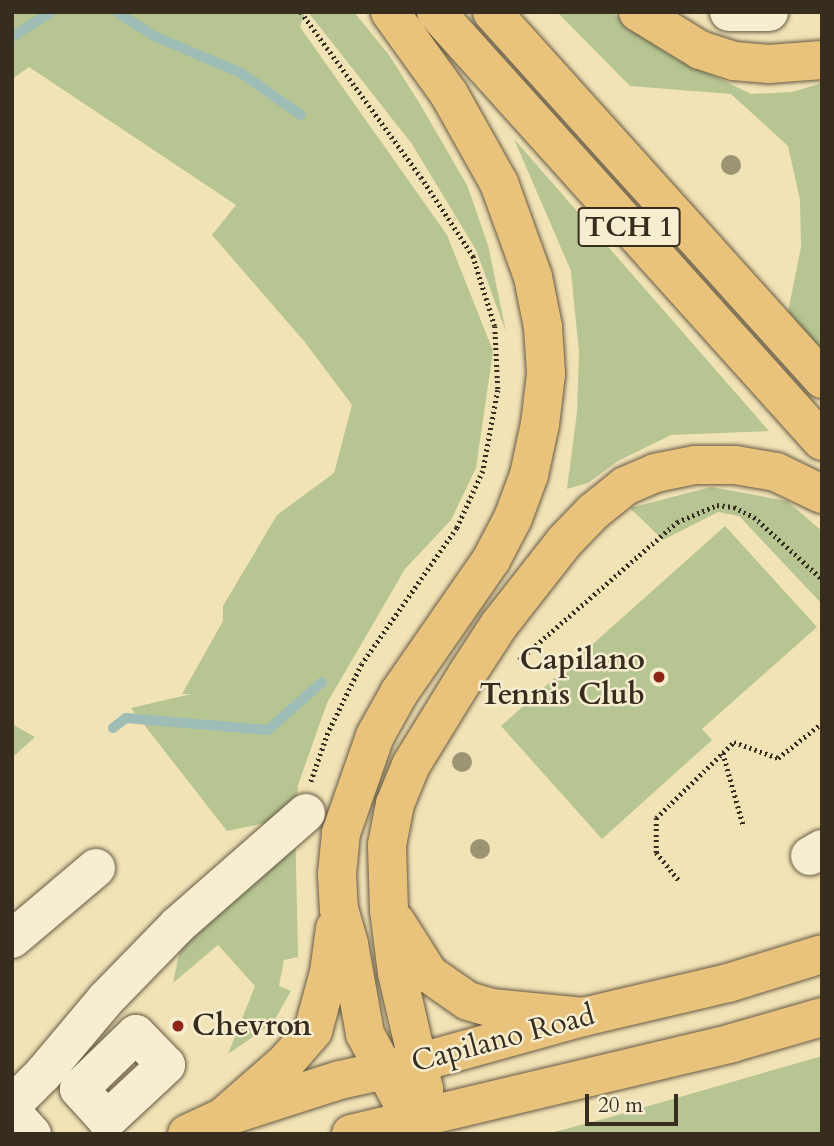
<!DOCTYPE html>
<html>
<head>
<meta charset="utf-8">
<style>
	body { margin:0 }
	#map { position:relative; width:834px; height:1146px; overflow:hidden; background:#f2e3b6; font-family:Cardo,serif }
	div>[style] { position:absolute }
	[style*='--x'] { left:calc(var(--x)*1px); top:calc(var(--y)*1px); width:calc(var(--w)*1px); rotate:calc(var(--a)*1deg) }
	.green>* { inset:0; background:#b6c592 }
	.stream>* { height:10px; margin:-5px; padding:0 5px; transform-origin:5px; border-radius:5px; background:#9dbdb6 }
	.path>* { height:4.5px; margin-top:-2.25px; transform-origin:0; background:repeating-linear-gradient(90deg,#372d1f 0 2px,transparent 0 5.5px) }
	.roads { filter:drop-shadow(0 0 2px #665a45) drop-shadow(0 0 2px #665a45) }
	.minor>* { height:38px; margin:-19px; padding:0 19px; transform-origin:19px; border-radius:19px; background:#f7edd0 }
	.major>* { height:38px; margin:-19px; padding:0 19px; transform-origin:19px; border-radius:19px; background:#e9c27b }
	.highway>* { height:38px; margin:-19px; padding:0 19px; transform-origin:19px; border-radius:19px; background:#e9c27b }
	.trees>* { width:20px; height:20px; margin:-10px; border-radius:50%; background:#9d9473 }
	.dots>* { width:19px; height:19px; translate:-50% -50%; box-sizing:border-box; border:4px solid #f7edd0; border-radius:50% }
	span { translate:-50% -50%; white-space:nowrap; text-align:center; line-height:1.15; -webkit-text-stroke:5px #f7edd0; paint-order:stroke }
	.shield-label span { padding:2px 5px; background:#f7edd0; border:2px solid; border-radius:5px; -webkit-text-stroke-width:0 }
	.shield-label { font-size:28px; color:#372d1f; font-weight:700 }
	.poi-label { font-size:30px; color:#372d1f; font-weight:700 }
	.right { translate:-100% -50%; text-align:right }
	.left { translate:0 -50%; text-align:left }
	.street-label { font-size:30px; color:#372d1f }
	.frame { position:absolute; inset:0; border:14px solid #372d1f; pointer-events:none }
	.scale { position:absolute; left:585px; top:1094px; width:93px; height:32px; box-sizing:border-box; border:4px solid #372d1f; border-top:0; padding-left:9px; font-size:21px; line-height:24px; white-space:nowrap; color:#372d1f; -webkit-text-stroke:5px #f7edd0; paint-order:stroke }
</style>
</head>
<body>
<div id="map">
	<div class="green">
		<i style="clip-path:polygon(12px 12px,305px 12px,300px 27px,447px 235px,493px 351px,476px 468px,451px 520px,405px 569px,327px 703px,298px 785px,295px 817px,298px 957px,284px 960px,279px 986px,291px 991px,273px 1023px,228px 1054px,255px 986px,218px 945px,173px 983px,185px 925px,294px 817px,227px 831px,131px 708px,191px 694px,182px 694px,223px 621px,223px 606px,277px 515px,334px 473px,352px 405px,304px 341px,212px 235px,236px 205px,29px 67px,12px 79px)"></i>
		<i style="clip-path:polygon(308px 12px,354px 12px,389px 55px,420px 104px,467px 185px,488px 245px,506px 332px,476px 250px,412px 144px)"></i>
		<i style="clip-path:polygon(557px 12px,611px 12px,668px 54px,751px 94px,792px 92px,822px 83px,822px 358px,788px 312px,801px 247px,800px 200px,788px 146px,731px 94px,630px 86px)"></i>
		<i style="clip-path:polygon(514px 139px,769px 431px,671px 435px,618px 461px,588px 483px,567px 489px,577px 412px,579px 353px,571px 271px)"></i>
		<i style="clip-path:polygon(711px 487px,787px 501px,822px 531px,822px 604px,739px 516px,718px 512px,663px 540px,630px 508px)"></i>
		<i style="clip-path:polygon(725px 526px,817px 627px,702px 729px,712px 740px,602px 839px,501px 726px)"></i>
		<i style="clip-path:polygon(12px 724px,35px 737px,12px 758px)"></i>
		<i style="clip-path:polygon(822px 1056px,822px 1134px,547px 1134px,614px 1116px)"></i>
	</div>
	<div class="stream">
		<i style="--x:117;--y:12;--w:44;--a:33"></i>
		<i style="--x:154;--y:36;--w:95;--a:23"></i>
		<i style="--x:241;--y:73;--w:73;--a:35"></i>
		<i style="--x:12;--y:37;--w:46;--a:-32.7"></i>
		<i style="--x:113;--y:728;--w:16;--a:-38"></i>
		<i style="--x:126;--y:718;--w:143;--a:4.8"></i>
		<i style="--x:268;--y:730;--w:72;--a:-41.6"></i>
	</div>
	<div class="path">
		<i style="--x:301;--y:12;--w:204;--a:54"></i>
		<i style="--x:421;--y:177;--w:95;--a:56.6"></i>
		<i style="--x:473;--y:256;--w:73;--a:72.6"></i>
		<i style="--x:495;--y:326;--w:64;--a:87.3"></i>
		<i style="--x:498;--y:390;--w:82;--a:100.5"></i>
		<i style="--x:483;--y:471;--w:63;--a:114.5"></i>
		<i style="--x:457;--y:528;--w:166;--a:124.9"></i>
		<i style="--x:362;--y:664;--w:77;--a:116.2"></i>
		<i style="--x:328;--y:733;--w:52;--a:109.1"></i>
		<i style="--x:519;--y:660;--w:210;--a:-41.1"></i>
		<i style="--x:677;--y:522;--w:43;--a:-23"></i>
		<i style="--x:717;--y:505;--w:17;--a:7"></i>
		<i style="--x:734;--y:507;--w:22;--a:27"></i>
		<i style="--x:754;--y:517;--w:92;--a:42.4"></i>
		<i style="--x:723;--y:753;--w:74;--a:74.3"></i>
		<i style="--x:678;--y:880;--w:35;--a:-129"></i>
		<i style="--x:656;--y:853;--w:35;--a:-90"></i>
		<i style="--x:656;--y:818;--w:109;--a:-44.3"></i>
		<i style="--x:734;--y:742;--w:47;--a:20"></i>
		<i style="--x:778;--y:758;--w:56;--a:-38.5"></i>
	</div>
	<div class="roads">
		<div class="minor">
			<i style="--x:729;--y:12;--w:40;--a:0"></i>
			<i style="--x:810;--y:856;--w:14;--a:-30"></i>
			<i style="--x:12;--y:939;--w:110;--a:-40.2"></i>
			<i style="--x:136;--y:1034;--w:43;--a:45.9"></i>
			<i style="--x:166;--y:1065;--w:81;--a:137"></i>
			<i style="--x:107;--y:1120;--w:42;--a:-132.1"></i>
			<i style="--x:79;--y:1089;--w:79;--a:-44"></i>
			<i style="--x:12;--y:1105;--w:44;--a:-45"></i>
			<i style="--x:43;--y:1074;--w:98;--a:-50"></i>
			<i style="--x:106;--y:999;--w:103;--a:-45.8"></i>
			<i style="--x:178;--y:925;--w:170;--a:-41.2"></i>
			<i style="--x:12;--y:1112;--w:30;--a:48"></i>
		</div>
		<div class="major">
			<i style="--x:187;--y:1134;--w:38;--a:-25"></i>
			<i style="--x:222;--y:1118;--w:124;--a:-17.9"></i>
			<i style="--x:340;--y:1080;--w:79;--a:-12.4"></i>
			<i style="--x:417;--y:1063;--w:172;--a:-15.5"></i>
			<i style="--x:583;--y:1017;--w:149;--a:-13.2"></i>
			<i style="--x:728;--y:983;--w:98;--a:-17.1"></i>
			<i style="--x:351;--y:1134;--w:392;--a:-13.4"></i>
			<i style="--x:732;--y:1043;--w:94;--a:-16.1"></i>
		</div>
		<div class="highway">
			<i style="--x:390;--y:12;--w:101;--a:54.3"></i>
			<i style="--x:449;--y:94;--w:102;--a:60.7"></i>
			<i style="--x:499;--y:183;--w:100;--a:70.1"></i>
			<i style="--x:533;--y:277;--w:51;--a:78.7"></i>
			<i style="--x:543;--y:327;--w:47;--a:86.3"></i>
			<i style="--x:546;--y:374;--w:50;--a:96.8"></i>
			<i style="--x:540;--y:424;--w:52;--a:102.2"></i>
			<i style="--x:529;--y:475;--w:46;--a:110.4"></i>
			<i style="--x:513;--y:518;--w:47;--a:117.6"></i>
			<i style="--x:491;--y:560;--w:162;--a:124.7"></i>
			<i style="--x:399;--y:693;--w:49;--a:119.2"></i>
			<i style="--x:375;--y:736;--w:103;--a:109.3"></i>
			<i style="--x:341;--y:833;--w:41;--a:95.6"></i>
			<i style="--x:337;--y:874;--w:35;--a:87"></i>
			<i style="--x:339;--y:909;--w:36;--a:74"></i>
			<i style="--x:349;--y:944;--w:91;--a:79.9"></i>
			<i style="--x:365;--y:1034;--w:71;--a:61.3"></i>
			<i style="--x:399;--y:1096;--w:28;--a:48"></i>
			<i style="--x:436;--y:12;--w:577;--a:48.02"></i>
			<i style="--x:492;--y:12;--w:494;--a:48"></i>
			<i style="--x:638;--y:12;--w:73;--a:31.5"></i>
			<i style="--x:700;--y:50;--w:36;--a:18"></i>
			<i style="--x:734;--y:61;--w:35;--a:5"></i>
			<i style="--x:769;--y:64;--w:53;--a:-4.3"></i>
			<i style="--x:396;--y:922;--w:62;--a:57.6"></i>
			<i style="--x:429;--y:974;--w:47;--a:34.7"></i>
			<i style="--x:468;--y:1001;--w:25;--a:16"></i>
			<i style="--x:492;--y:1008;--w:91;--a:5.6"></i>
			<i style="--x:418;--y:1117;--w:29;--a:-78"></i>
			<i style="--x:424;--y:1089;--w:119;--a:-103.1"></i>
			<i style="--x:397;--y:973;--w:64;--a:-97.2"></i>
			<i style="--x:389;--y:910;--w:65;--a:-91.8"></i>
			<i style="--x:387;--y:845;--w:42;--a:-79"></i>
			<i style="--x:395;--y:804;--w:42;--a:-67.7"></i>
			<i style="--x:411;--y:765;--w:107;--a:-58.4"></i>
			<i style="--x:467;--y:674;--w:59;--a:-56.9"></i>
			<i style="--x:499;--y:625;--w:105;--a:-51.9"></i>
			<i style="--x:564;--y:542;--w:42;--a:-46"></i>
			<i style="--x:593;--y:512;--w:41;--a:-39.1"></i>
			<i style="--x:625;--y:486;--w:33;--a:-23"></i>
			<i style="--x:655;--y:473;--w:41;--a:-11.3"></i>
			<i style="--x:695;--y:465;--w:40;--a:0"></i>
			<i style="--x:735;--y:465;--w:42;--a:9.7"></i>
			<i style="--x:776;--y:472;--w:51;--a:25.6"></i>
			<i style="--x:222;--y:1118;--w:85;--a:-41.2"></i>
			<i style="--x:286;--y:1062;--w:41;--a:-48.9"></i>
			<i style="--x:313;--y:1031;--w:61;--a:-74.8"></i>
			<i style="--x:329;--y:972;--w:44;--a:-82.2"></i>
		</div>
	</div>
	<div class="trees">
		<i style="left:731px;top:165px"></i>
		<i style="left:462px;top:762px"></i>
		<i style="left:480px;top:849px"></i>
	</div>
	<div class="dots">
		<i style="left:659px;top:677px;background:#8f2418"></i>
		<i style="left:178px;top:1026px;background:#8f2418"></i>
	</div>
	<div class="shield-label">
		<span style="left:629px;top:227px">TCH 1</span>
	</div>
	<div class="poi-label">
		<span class="right" style="left:645px;top:677px">Capilano<br>Tennis Club</span>
		<span class="left" style="left:192px;top:1026px">Chevron</span>
	</div>
	<div class="street-label">
		<span style="left:503px;top:1039px;rotate:-15deg">Capilano Road</span>
	</div>
	<div class="frame"></div>
	<div class="scale">20 m</div>
</div>
</body>
</html>
